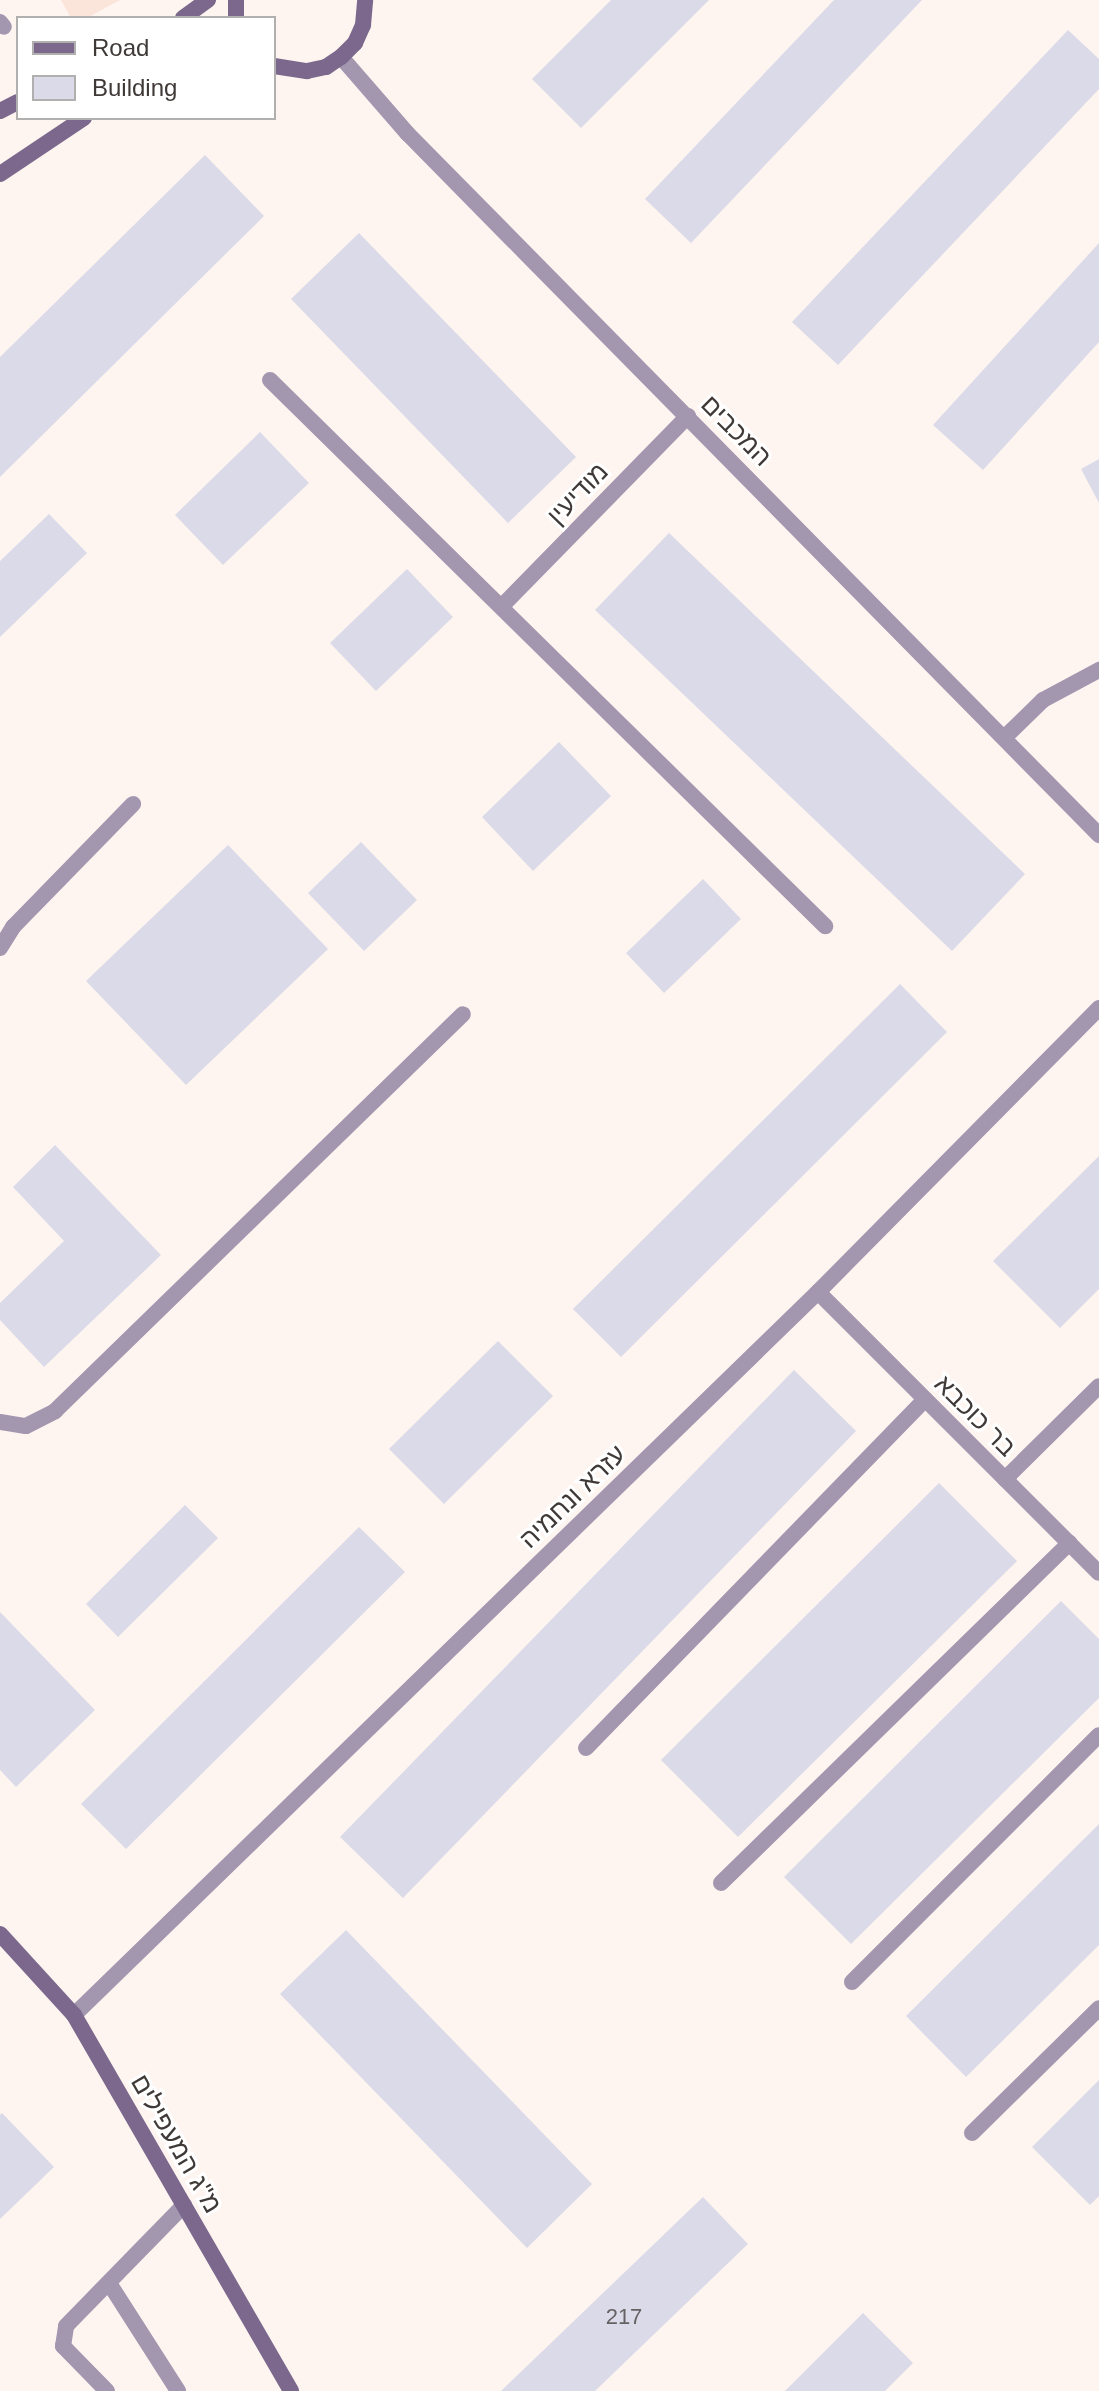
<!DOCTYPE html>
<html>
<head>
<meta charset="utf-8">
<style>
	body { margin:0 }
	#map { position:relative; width:1099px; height:2391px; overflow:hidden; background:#fef5f1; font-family:Helvetica,Heebo,sans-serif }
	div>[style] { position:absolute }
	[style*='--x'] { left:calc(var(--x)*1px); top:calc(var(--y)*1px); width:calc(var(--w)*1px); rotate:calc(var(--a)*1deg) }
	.built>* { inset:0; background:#fbe4da }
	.building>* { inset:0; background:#dbdae8 }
	.lane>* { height:16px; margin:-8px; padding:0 8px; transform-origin:8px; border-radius:8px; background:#a396af }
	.street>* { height:16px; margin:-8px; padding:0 8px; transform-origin:8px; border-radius:8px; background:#a396af }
	.secondary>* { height:16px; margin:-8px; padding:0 8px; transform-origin:8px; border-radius:8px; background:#7b688c }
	span { translate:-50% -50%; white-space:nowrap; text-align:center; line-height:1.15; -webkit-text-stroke:6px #fff; paint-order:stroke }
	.number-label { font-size:22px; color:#666263 }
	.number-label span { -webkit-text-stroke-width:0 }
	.street-label { font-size:26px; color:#3f3a37 }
	.legend { position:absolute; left:16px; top:16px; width:260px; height:104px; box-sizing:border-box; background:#fff; border:2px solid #b2b0af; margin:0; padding:10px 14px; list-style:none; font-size:24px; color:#3f3a37 }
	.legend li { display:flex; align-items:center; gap:16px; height:40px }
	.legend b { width:40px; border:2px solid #b2b0af }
</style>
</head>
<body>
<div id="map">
	<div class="built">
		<i style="clip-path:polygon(61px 0,120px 0,87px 18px,71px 18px)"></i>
	</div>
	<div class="building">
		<i style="clip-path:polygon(611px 0,709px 0,581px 128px,532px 79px)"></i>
		<i style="clip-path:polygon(834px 0,922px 0,691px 243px,645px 199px)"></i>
		<i style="clip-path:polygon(1068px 30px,1099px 59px,1099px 89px,838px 365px,792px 322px)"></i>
		<i style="clip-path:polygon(205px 155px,264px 216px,0 477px,0 357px)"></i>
		<i style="clip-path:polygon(359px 233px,576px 457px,508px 523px,291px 299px)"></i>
		<i style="clip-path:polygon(1099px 243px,1099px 342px,983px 470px,933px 425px)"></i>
		<i style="clip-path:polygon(260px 432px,309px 483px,223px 565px,175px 515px)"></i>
		<i style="clip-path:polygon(1099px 459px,1099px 503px,1081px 469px)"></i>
		<i style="clip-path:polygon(49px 514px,87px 553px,0 637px,0 561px)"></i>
		<i style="clip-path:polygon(669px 533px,1025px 874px,952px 951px,595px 610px)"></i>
		<i style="clip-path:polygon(407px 569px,453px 617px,376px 691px,330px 643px)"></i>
		<i style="clip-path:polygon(559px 742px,611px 796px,533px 871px,482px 817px)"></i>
		<i style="clip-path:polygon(361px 842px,417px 900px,364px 951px,308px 893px)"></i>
		<i style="clip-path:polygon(228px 845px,328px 949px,186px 1085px,86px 981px)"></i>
		<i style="clip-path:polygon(703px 879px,741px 919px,664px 993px,626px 953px)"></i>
		<i style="clip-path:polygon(900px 984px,947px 1032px,621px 1357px,573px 1309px)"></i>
		<i style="clip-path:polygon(55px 1145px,161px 1255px,44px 1367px,0 1320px,0 1303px,64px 1241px,13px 1187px)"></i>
		<i style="clip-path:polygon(1099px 1156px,1099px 1289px,1060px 1328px,993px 1261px)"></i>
		<i style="clip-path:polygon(498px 1341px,553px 1396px,444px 1504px,389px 1449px)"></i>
		<i style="clip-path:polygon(794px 1370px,856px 1431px,403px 1898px,340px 1837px)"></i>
		<i style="clip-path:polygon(939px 1483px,1017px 1561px,738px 1837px,661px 1760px)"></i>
		<i style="clip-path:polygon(185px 1505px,218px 1538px,118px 1637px,86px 1604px)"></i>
		<i style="clip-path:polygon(359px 1527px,405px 1572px,126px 1849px,81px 1804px)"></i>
		<i style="clip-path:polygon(1061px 1601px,1099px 1639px,1099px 1698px,851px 1944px,784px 1877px)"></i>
		<i style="clip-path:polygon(0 1612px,95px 1710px,16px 1787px,0 1770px)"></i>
		<i style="clip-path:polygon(1099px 1824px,1099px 1945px,966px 2077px,906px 2016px)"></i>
		<i style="clip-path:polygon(346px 1930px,592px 2184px,527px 2248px,280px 1994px)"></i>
		<i style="clip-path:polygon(1099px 2080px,1099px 2196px,1090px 2205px,1032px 2147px)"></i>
		<i style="clip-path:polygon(2px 2113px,54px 2167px,0 2219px,0 2115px)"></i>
		<i style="clip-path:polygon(703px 2197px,748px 2244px,595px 2391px,501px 2391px)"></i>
		<i style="clip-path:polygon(863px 2313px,913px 2363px,885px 2391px,785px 2391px)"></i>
	</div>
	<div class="lane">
		<i style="--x:0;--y:22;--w:6;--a:51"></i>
		<i style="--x:270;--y:380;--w:779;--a:44.53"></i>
		<i style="--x:502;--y:606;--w:266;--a:-45.6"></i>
		<i style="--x:0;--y:948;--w:25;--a:-58"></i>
		<i style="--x:13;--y:927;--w:172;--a:-45.7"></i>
		<i style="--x:0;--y:1422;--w:26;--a:9"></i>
		<i style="--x:26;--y:1426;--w:33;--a:-27"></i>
		<i style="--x:55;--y:1411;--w:569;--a:-44.22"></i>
		<i style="--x:109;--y:2283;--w:128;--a:57.4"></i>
		<i style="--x:107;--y:2391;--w:63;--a:-134.4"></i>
		<i style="--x:63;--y:2346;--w:20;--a:-81"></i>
		<i style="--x:66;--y:2326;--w:169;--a:-45.7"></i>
	</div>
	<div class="street">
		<i style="--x:341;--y:57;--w:101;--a:49"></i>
		<i style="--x:407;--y:133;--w:986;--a:45.41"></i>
		<i style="--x:1005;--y:737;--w:53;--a:-44.2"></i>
		<i style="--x:1043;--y:700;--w:64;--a:-28.2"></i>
		<i style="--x:818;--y:1292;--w:397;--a:45"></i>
		<i style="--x:1005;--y:1479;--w:132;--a:-44.7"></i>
		<i style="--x:586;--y:1748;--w:486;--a:-45.8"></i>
		<i style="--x:721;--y:1883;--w:487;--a:-44.3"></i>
		<i style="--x:852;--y:1982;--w:349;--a:-45"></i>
		<i style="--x:74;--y:2015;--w:1037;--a:-44.18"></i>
		<i style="--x:818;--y:1292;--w:400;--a:-45.3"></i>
		<i style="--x:972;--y:2133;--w:178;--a:-44.5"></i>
	</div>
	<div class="secondary">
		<i style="--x:183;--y:18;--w:31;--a:-36"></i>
		<i style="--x:236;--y:18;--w:18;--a:-90"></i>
		<i style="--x:274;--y:66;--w:33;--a:9"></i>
		<i style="--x:307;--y:71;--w:19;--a:-12"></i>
		<i style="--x:326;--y:67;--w:18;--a:-34"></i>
		<i style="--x:341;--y:57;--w:20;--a:-45"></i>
		<i style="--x:355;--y:43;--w:20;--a:-66"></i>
		<i style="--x:363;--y:25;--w:25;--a:-85"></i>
		<i style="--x:0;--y:111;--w:20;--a:-27"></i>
		<i style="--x:0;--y:174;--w:101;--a:-33.7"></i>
		<i style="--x:0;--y:1934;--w:110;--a:47.6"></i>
		<i style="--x:74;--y:2015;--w:434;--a:60"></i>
	</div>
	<div class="number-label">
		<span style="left:624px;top:2317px">217</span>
	</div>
	<div class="street-label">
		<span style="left:736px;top:431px;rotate:45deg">המכבים</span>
		<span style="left:578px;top:494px;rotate:-46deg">מודיעין</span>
		<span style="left:975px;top:1416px;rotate:45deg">בר כוכבא</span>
		<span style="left:573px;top:1497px;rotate:-44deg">עזרא ונחמיה</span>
		<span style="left:176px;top:2144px;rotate:60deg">מ"ג המעפילים</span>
	</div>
	<ul class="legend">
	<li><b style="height:10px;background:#7b688c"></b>Road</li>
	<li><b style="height:22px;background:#dbdae8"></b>Building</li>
	</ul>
</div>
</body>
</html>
